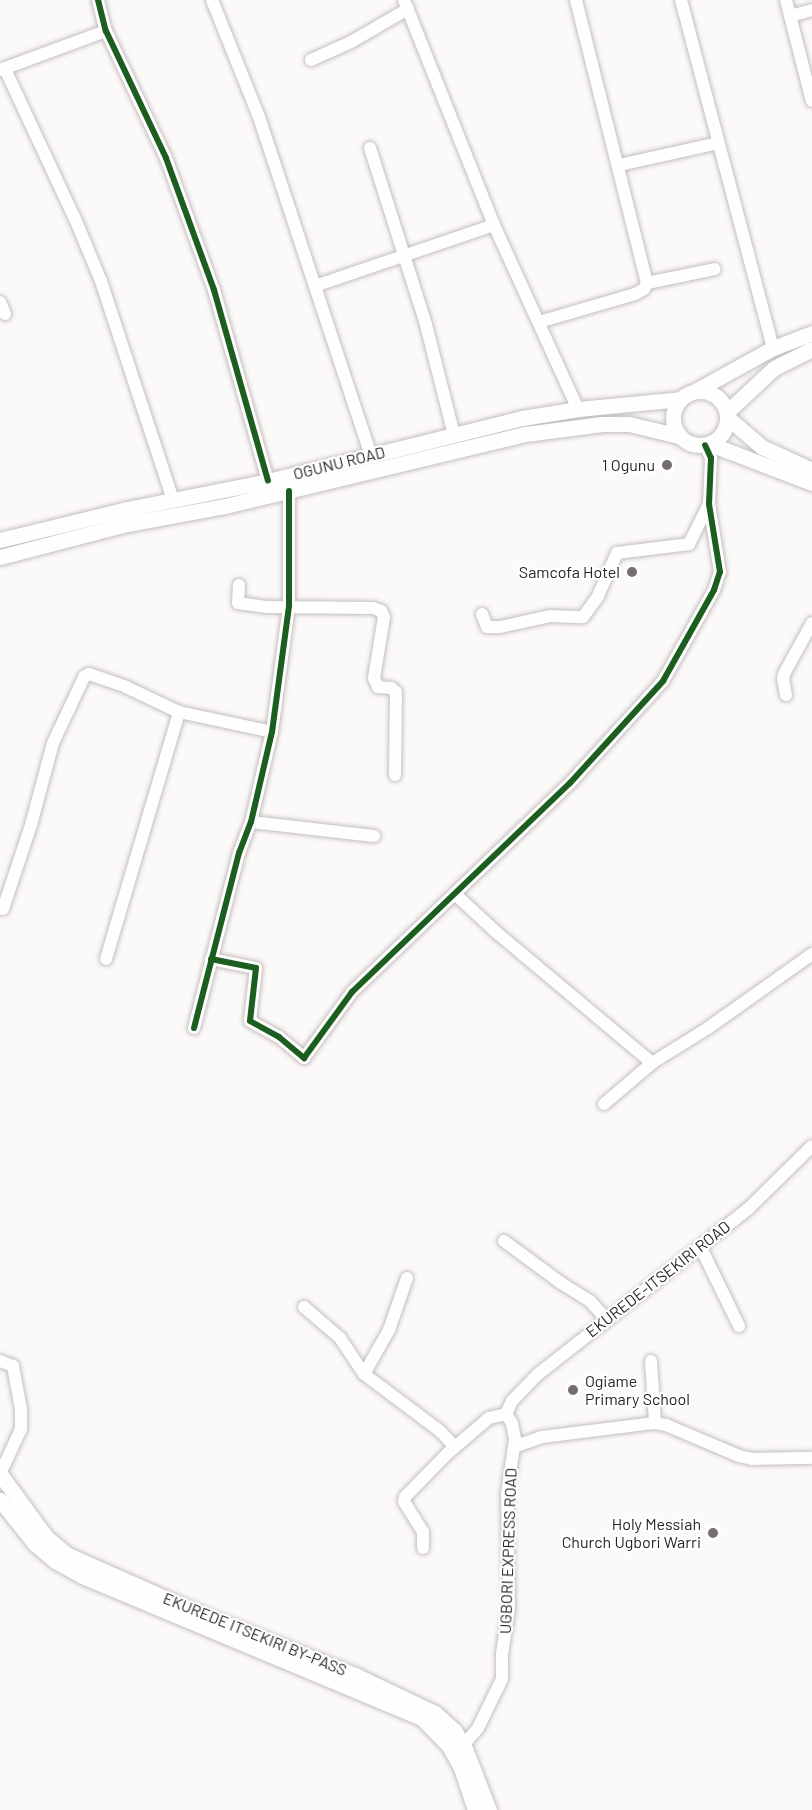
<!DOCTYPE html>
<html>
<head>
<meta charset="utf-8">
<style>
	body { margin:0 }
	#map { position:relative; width:812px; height:1810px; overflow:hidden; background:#fcf9f9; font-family:Barlow,sans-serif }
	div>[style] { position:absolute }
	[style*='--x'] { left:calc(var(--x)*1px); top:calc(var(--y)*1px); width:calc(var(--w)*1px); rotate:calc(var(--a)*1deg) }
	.roads { filter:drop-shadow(0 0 2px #c4bfbf) drop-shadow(0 0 2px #c4bfbf) }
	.minor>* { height:12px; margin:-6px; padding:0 6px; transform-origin:6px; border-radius:6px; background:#fffefe }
	.major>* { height:15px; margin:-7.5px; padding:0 7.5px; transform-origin:7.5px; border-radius:7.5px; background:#fffefe }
	.major>.ring { margin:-7.5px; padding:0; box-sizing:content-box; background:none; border:15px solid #fffefe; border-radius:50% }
	.cycleway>* { height:6px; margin:-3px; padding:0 3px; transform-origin:3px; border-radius:3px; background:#1b5e20 }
	.dots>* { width:16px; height:16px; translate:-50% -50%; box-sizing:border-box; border:3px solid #fff; border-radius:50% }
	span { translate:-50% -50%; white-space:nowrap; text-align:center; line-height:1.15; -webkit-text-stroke:4.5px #fff; paint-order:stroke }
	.street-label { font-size:16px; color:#2b2423 }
	.poi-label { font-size:16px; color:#2b2423 }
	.right { translate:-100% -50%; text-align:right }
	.left { translate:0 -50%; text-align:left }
</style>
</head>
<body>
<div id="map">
	<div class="roads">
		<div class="minor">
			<i style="--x:98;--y:0;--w:32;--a:76"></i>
			<i style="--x:106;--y:31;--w:140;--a:64.7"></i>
			<i style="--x:166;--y:158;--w:140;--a:70"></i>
			<i style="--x:214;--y:290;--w:198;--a:74.2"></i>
			<i style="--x:212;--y:0;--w:126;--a:68.1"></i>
			<i style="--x:259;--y:117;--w:356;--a:71.7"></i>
			<i style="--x:404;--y:0;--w:242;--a:68.2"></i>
			<i style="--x:494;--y:225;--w:202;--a:65.5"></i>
			<i style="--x:681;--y:0;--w:360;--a:75.2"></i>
			<i style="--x:786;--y:0;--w:104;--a:75.6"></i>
			<i style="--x:790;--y:16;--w:23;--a:-15"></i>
			<i style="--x:311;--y:60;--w:44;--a:-24.2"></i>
			<i style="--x:351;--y:42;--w:66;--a:-30.1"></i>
			<i style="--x:5;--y:69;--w:168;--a:65"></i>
			<i style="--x:76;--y:221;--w:65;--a:67.4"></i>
			<i style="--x:101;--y:281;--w:231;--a:71.8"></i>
			<i style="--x:0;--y:70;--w:113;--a:-20.2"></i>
			<i style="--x:370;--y:148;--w:186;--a:72.4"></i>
			<i style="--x:426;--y:325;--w:114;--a:75.7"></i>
			<i style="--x:619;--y:165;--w:101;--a:-12.5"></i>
			<i style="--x:647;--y:283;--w:69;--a:-11.6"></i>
			<i style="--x:315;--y:286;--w:189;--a:-18.8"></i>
			<i style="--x:0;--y:302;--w:13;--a:67"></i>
			<i style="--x:539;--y:322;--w:100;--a:-16.3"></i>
			<i style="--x:635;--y:294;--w:10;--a:-29"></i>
			<i style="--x:644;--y:289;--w:7;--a:-63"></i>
			<i style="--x:647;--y:283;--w:292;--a:-104.1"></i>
			<i style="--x:239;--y:585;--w:18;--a:93"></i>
			<i style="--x:238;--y:603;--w:28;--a:8"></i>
			<i style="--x:266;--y:607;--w:107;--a:0.5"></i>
			<i style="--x:373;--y:608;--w:9;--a:21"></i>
			<i style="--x:381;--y:611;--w:7;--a:63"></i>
			<i style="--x:384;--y:617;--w:62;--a:99.3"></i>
			<i style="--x:374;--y:678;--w:10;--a:66"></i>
			<i style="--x:378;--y:687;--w:13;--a:4"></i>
			<i style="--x:391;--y:688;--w:6;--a:39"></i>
			<i style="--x:396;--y:692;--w:83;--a:90.7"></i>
			<i style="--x:482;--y:614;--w:14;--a:69"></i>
			<i style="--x:487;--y:627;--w:13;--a:0"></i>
			<i style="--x:500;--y:627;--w:51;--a:-12.4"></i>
			<i style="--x:550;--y:616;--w:33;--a:2"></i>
			<i style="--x:583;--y:617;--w:26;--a:-54"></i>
			<i style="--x:598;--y:596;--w:47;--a:-66.2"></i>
			<i style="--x:617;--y:553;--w:73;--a:-7.1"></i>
			<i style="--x:689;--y:544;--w:45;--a:-63.4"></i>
			<i style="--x:786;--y:695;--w:17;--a:-100"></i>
			<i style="--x:783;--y:678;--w:6;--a:-72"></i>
			<i style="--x:785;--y:672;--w:56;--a:-61.1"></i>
			<i style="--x:251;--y:822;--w:124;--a:6.5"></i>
			<i style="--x:456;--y:895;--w:54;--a:42.8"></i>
			<i style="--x:496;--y:932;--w:204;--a:40"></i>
			<i style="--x:3;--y:909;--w:89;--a:-71.6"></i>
			<i style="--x:31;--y:825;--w:85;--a:-75"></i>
			<i style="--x:53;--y:743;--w:73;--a:-64.8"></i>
			<i style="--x:84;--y:677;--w:6;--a:-31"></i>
			<i style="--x:89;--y:674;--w:39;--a:19"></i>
			<i style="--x:126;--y:687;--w:59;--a:25.3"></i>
			<i style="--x:179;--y:712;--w:95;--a:12.1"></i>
			<i style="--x:106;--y:959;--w:258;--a:-73.5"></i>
			<i style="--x:211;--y:959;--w:46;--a:11.3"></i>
			<i style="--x:256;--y:968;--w:53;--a:96.5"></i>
			<i style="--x:250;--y:1021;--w:33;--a:29"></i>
			<i style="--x:279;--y:1037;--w:33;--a:40"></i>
			<i style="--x:304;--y:1058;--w:82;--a:-54"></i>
			<i style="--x:352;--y:992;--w:302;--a:-43.8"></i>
			<i style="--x:570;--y:783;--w:138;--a:-47.6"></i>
			<i style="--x:663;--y:681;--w:104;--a:-60.7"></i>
			<i style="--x:714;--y:590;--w:19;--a:-72"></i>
			<i style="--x:720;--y:572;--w:69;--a:-99.2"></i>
			<i style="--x:709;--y:504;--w:46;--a:-87.5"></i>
			<i style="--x:711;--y:458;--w:14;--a:-115"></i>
			<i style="--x:194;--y:1028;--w:181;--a:-75.6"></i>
			<i style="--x:239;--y:853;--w:33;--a:-69"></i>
			<i style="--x:251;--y:822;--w:92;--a:-76.9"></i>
			<i style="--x:272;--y:732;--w:127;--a:-82.3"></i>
			<i style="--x:289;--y:606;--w:115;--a:-90"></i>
			<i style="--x:604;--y:1104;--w:63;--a:-40.5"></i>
			<i style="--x:652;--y:1063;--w:66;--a:-32"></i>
			<i style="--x:708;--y:1028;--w:128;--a:-35.4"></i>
			<i style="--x:504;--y:1241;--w:71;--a:36.4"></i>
			<i style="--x:561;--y:1283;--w:34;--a:32"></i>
			<i style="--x:590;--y:1301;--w:24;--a:48"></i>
			<i style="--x:701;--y:1248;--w:87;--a:64"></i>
			<i style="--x:304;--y:1307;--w:48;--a:40.7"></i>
			<i style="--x:340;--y:1338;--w:43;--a:56.3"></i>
			<i style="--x:364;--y:1374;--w:95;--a:36.9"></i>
			<i style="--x:440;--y:1431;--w:22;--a:47"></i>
			<i style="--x:0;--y:1361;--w:14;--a:21"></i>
			<i style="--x:13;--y:1366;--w:44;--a:79.5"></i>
			<i style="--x:21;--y:1409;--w:20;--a:90"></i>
			<i style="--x:21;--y:1429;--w:50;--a:115"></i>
			<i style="--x:651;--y:1361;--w:62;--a:86.3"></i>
			<i style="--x:364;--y:1374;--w:51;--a:-60.4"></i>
			<i style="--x:389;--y:1330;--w:55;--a:-70.9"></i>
			<i style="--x:506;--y:1414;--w:14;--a:-65"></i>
			<i style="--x:512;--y:1401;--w:36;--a:-46"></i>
			<i style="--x:537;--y:1375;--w:270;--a:-38.2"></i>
			<i style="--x:749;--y:1208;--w:88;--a:-44.5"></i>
			<i style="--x:514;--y:1447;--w:30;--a:-20"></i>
			<i style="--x:542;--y:1437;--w:114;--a:-7.1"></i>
			<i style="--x:655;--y:1423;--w:11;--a:10"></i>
			<i style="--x:666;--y:1425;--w:79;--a:23"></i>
			<i style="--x:739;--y:1456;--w:13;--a:13"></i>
			<i style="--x:752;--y:1459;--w:60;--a:-1"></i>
			<i style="--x:423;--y:1548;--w:16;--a:-90"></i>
			<i style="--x:423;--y:1532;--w:36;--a:-122"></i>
			<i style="--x:404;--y:1502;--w:5;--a:-79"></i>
			<i style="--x:405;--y:1497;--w:62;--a:-45.7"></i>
			<i style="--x:448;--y:1453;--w:54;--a:-40.5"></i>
			<i style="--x:489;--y:1418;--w:17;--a:-13"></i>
			<i style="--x:459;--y:1750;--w:29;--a:-49"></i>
			<i style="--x:478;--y:1728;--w:55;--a:-63.9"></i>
			<i style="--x:502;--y:1679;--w:25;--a:-90"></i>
			<i style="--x:502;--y:1654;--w:47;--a:-81.3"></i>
			<i style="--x:509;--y:1608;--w:114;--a:-91"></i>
			<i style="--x:507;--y:1494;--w:56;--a:-81.7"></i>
			<i style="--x:515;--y:1439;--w:16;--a:-101"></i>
			<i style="--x:512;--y:1423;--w:11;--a:-124"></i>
		</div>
		<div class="major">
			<i class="ring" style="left:673px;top:391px;width:39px;height:39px"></i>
			<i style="--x:695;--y:391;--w:89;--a:-28.9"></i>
			<i style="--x:773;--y:348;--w:42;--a:-21"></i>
			<i style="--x:727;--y:412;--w:64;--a:-43.1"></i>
			<i style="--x:774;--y:368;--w:42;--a:-26.6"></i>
			<i style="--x:728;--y:418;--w:45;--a:40.5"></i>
			<i style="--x:762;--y:447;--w:55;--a:24.7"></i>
			<i style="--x:710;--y:444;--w:109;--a:20.9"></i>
			<i style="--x:0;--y:540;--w:131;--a:-13.7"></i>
			<i style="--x:127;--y:509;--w:144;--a:-11.2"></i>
			<i style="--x:268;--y:481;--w:262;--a:-13.9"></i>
			<i style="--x:522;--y:418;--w:57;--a:-9.1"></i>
			<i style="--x:578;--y:409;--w:103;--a:-5.5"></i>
			<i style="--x:0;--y:557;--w:131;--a:-14.6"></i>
			<i style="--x:127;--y:524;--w:100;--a:-10.4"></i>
			<i style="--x:225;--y:506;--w:309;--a:-13.5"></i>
			<i style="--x:525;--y:434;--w:78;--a:-7.4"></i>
			<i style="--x:602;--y:424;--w:27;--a:0"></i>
			<i style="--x:629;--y:424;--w:51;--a:13.5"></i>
			<i style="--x:0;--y:1474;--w:78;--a:53.9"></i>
			<i style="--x:46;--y:1537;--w:26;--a:40"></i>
			<i style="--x:66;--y:1554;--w:145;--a:23.9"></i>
			<i style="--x:199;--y:1613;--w:168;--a:21.7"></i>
			<i style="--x:355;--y:1675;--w:89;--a:25.4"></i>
			<i style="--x:435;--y:1713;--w:25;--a:42"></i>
			<i style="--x:454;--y:1730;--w:19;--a:58"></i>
			<i style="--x:464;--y:1746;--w:69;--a:68.7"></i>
			<i style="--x:0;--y:1500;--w:56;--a:51.5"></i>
			<i style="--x:35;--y:1544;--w:26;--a:40"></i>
			<i style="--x:55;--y:1561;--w:31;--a:29"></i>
			<i style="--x:82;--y:1576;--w:368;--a:22.7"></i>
			<i style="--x:422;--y:1718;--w:39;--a:46"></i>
			<i style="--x:449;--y:1746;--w:25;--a:61"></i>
			<i style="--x:461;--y:1768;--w:44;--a:71.6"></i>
		</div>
	</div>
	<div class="cycleway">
		<i style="--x:98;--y:0;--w:32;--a:76"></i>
		<i style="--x:106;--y:31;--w:140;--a:64.7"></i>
		<i style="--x:166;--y:158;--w:140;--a:70"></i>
		<i style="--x:214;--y:290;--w:198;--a:74.2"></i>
		<i style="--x:211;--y:959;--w:46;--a:11.3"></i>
		<i style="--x:256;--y:968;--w:53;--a:96.5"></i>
		<i style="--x:250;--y:1021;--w:33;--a:29"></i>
		<i style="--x:279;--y:1037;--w:33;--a:40"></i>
		<i style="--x:304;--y:1058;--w:82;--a:-54"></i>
		<i style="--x:352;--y:992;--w:302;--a:-43.8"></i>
		<i style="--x:570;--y:783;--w:138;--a:-47.6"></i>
		<i style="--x:663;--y:681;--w:104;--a:-60.7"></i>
		<i style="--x:714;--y:590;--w:19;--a:-72"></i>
		<i style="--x:720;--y:572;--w:69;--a:-99.2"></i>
		<i style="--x:709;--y:504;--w:46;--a:-87.5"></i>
		<i style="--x:711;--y:458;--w:14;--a:-115"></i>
		<i style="--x:194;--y:1028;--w:181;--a:-75.6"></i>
		<i style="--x:239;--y:853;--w:33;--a:-69"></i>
		<i style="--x:251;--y:822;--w:92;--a:-76.9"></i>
		<i style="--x:272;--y:732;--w:127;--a:-82.3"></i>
		<i style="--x:289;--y:606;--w:115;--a:-90"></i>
	</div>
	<div class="dots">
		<i style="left:667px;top:465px;background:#746f6e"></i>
		<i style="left:632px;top:572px;background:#746f6e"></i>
		<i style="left:573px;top:1390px;background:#746f6e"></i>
		<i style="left:713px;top:1533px;background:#746f6e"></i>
	</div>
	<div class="street-label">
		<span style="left:339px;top:463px;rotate:-14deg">OGUNU ROAD</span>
		<span style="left:658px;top:1279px;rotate:-38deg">EKUREDE-ITSEKIRI ROAD</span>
		<span style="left:508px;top:1551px;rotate:-88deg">UGBORI EXPRESS ROAD</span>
		<span style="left:255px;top:1634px;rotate:22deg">EKUREDE ITSEKIRI BY-PASS</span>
	</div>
	<div class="poi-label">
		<span class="right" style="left:655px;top:465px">1 Ogunu</span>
		<span class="right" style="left:620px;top:572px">Samcofa Hotel</span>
		<span class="left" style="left:585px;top:1390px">Ogiame<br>Primary School</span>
		<span class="right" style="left:701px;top:1533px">Holy Messiah<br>Church Ugbori Warri</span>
	</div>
</div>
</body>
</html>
